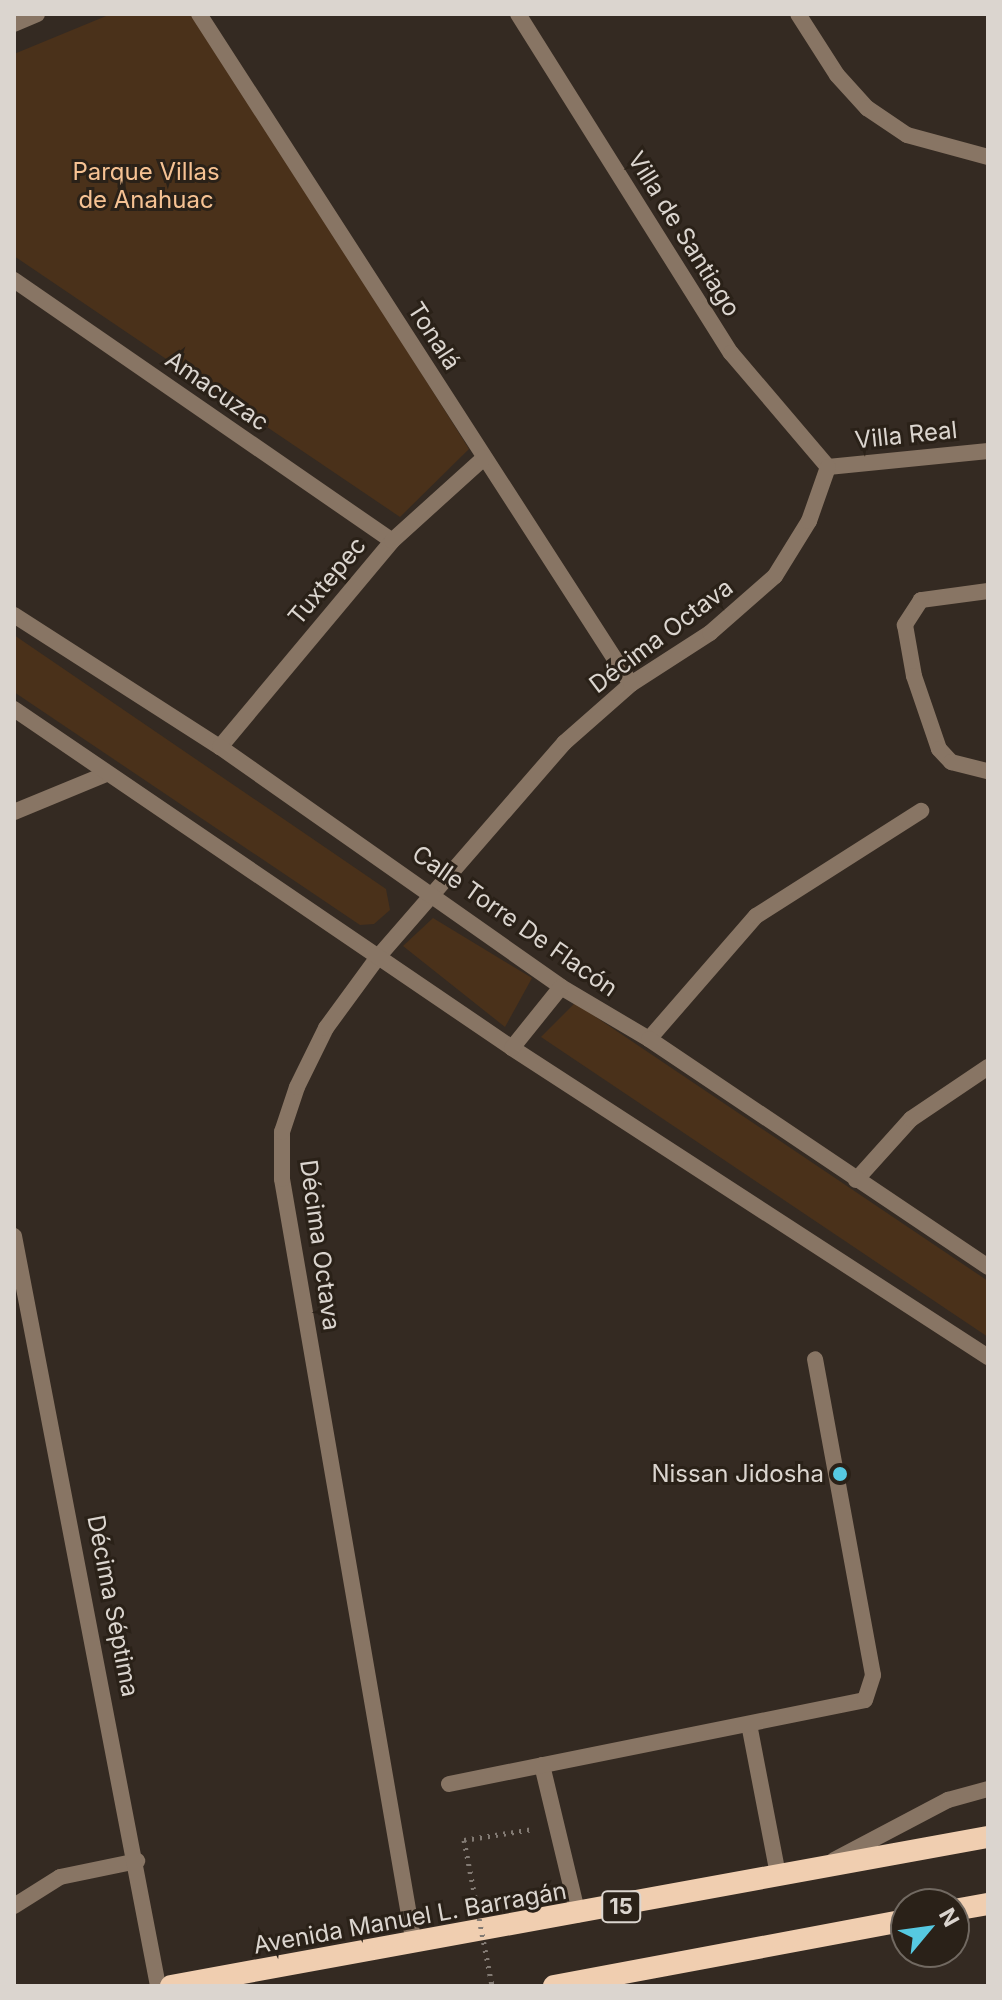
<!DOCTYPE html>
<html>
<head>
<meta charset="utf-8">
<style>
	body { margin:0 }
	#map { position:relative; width:1002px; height:2000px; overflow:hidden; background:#342a22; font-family:Inter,sans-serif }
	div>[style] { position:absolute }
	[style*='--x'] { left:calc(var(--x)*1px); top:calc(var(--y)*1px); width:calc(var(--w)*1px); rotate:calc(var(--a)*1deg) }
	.green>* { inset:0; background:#4a311a }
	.path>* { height:5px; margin-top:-2.5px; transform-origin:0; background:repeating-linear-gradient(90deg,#827a73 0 2px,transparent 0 8px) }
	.service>* { height:16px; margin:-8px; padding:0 8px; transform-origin:8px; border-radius:8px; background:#887564 }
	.minor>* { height:16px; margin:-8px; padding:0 8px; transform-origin:8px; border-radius:8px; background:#887564 }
	.tertiary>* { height:16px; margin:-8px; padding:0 8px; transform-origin:8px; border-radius:8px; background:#887564 }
	.trunk>* { height:22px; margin:-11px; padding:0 11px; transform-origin:11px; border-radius:11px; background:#f0ceb0 }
	.path-bridge>* { height:5px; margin-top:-2.5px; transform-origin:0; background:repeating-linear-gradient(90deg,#827a73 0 2px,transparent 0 8px) }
	.dots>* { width:22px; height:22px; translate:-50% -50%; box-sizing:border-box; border:4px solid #2a2118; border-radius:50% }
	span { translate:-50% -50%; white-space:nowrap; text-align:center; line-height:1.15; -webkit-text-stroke:6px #2a2118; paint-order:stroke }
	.shield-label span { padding:2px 6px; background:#2a2118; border:2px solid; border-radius:6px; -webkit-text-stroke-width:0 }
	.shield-label { font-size:22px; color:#dbd5cf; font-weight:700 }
	.park-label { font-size:24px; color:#f6c293 }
	.street-label { font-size:24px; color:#dbd5cf }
	.poi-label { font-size:24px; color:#dbd5cf }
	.right { translate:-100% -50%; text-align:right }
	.frame { position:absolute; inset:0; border:16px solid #dbd5cf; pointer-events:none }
	.north { position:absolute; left:890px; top:1888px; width:80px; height:80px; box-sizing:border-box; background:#2a2118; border:2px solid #716961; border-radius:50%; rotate:61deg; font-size:22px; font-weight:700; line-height:32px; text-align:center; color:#dbd5cf }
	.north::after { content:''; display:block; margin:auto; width:28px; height:36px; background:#56c9e1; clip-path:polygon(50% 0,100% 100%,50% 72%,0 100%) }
</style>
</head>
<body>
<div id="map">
	<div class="green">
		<i style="clip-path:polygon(111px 14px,196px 14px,469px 449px,400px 517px,14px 256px,14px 54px)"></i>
		<i style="clip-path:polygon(14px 635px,386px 889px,390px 910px,374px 924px,360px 925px,14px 692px)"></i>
		<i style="clip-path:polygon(433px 918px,532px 978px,505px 1027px,403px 946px)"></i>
		<i style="clip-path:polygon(575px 1003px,988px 1281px,988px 1337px,541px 1037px)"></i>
	</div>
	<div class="path">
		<i style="--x:464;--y:1840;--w:70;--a:-9.1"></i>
	</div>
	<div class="service">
		<i style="--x:988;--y:591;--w:68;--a:172.3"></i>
		<i style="--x:921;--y:600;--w:30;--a:123"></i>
		<i style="--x:905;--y:625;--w:52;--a:80"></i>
		<i style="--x:914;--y:676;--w:77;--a:71.1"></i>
		<i style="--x:939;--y:749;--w:18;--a:47"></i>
		<i style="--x:951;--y:762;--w:38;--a:14"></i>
		<i style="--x:749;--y:1724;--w:153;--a:79.1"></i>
		<i style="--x:542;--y:1765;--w:154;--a:76.5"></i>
		<i style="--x:449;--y:1784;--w:424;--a:-11.4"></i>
		<i style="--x:865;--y:1700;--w:26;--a:-72"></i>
		<i style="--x:873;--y:1675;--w:321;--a:-100.4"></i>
		<i style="--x:14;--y:1906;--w:54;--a:-32.2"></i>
		<i style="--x:60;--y:1877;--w:79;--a:-11.7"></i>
	</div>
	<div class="minor">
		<i style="--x:199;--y:14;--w:797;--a:57.19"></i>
		<i style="--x:518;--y:14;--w:400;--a:57.9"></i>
		<i style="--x:731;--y:353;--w:150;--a:49.6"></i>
		<i style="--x:798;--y:14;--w:72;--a:57.4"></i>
		<i style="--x:837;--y:75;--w:45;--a:47.7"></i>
		<i style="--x:867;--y:108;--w:48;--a:34"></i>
		<i style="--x:907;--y:135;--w:84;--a:15.2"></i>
		<i style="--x:14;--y:24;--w:25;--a:-23"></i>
		<i style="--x:14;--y:280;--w:459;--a:34.6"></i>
		<i style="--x:828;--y:467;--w:161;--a:-5.7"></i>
		<i style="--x:220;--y:747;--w:268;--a:-50.1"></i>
		<i style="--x:392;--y:541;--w:124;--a:-42.1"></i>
		<i style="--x:14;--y:812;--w:100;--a:-22.4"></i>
		<i style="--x:649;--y:1039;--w:163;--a:-49"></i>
		<i style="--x:756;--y:916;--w:196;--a:-32.5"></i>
		<i style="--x:856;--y:1180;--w:82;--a:-48"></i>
		<i style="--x:911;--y:1119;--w:93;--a:-34"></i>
		<i style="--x:14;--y:1236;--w:764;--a:79.13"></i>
		<i style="--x:414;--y:1944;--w:776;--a:-99.79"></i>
		<i style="--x:282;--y:1179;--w:47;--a:-90"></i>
		<i style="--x:282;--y:1132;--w:47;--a:-71.6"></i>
		<i style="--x:297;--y:1087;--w:66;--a:-63.8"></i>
		<i style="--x:326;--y:1028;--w:88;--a:-53.8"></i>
		<i style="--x:378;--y:957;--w:284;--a:-49"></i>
		<i style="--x:564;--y:743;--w:89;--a:-41.4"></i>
		<i style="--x:631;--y:684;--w:94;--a:-32.8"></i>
		<i style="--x:710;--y:633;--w:86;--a:-41.2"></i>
		<i style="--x:775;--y:576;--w:65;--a:-58.3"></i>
		<i style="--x:809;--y:521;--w:57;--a:-70.6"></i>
	</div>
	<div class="tertiary">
		<i style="--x:14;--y:615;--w:245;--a:32.7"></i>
		<i style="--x:220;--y:747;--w:417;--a:35.1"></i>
		<i style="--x:561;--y:987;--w:102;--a:30.6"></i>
		<i style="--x:649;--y:1039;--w:409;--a:33.9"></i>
		<i style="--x:14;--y:709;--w:602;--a:34.24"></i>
		<i style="--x:512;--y:1048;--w:568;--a:32.99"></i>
		<i style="--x:512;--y:1048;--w:78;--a:-51.2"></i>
		<i style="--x:834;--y:1860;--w:129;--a:-27.8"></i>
		<i style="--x:948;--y:1800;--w:41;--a:-15.4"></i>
	</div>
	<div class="trunk">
		<i style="--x:954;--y:1910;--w:35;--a:-10"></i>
		<i style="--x:171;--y:1986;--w:830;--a:-10.34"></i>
		<i style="--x:554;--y:1986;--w:358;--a:-10.6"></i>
	</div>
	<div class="path-bridge">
		<i style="--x:464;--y:1840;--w:149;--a:79.1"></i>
	</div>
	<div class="dots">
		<i style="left:840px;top:1474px;background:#56c9e1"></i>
	</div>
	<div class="shield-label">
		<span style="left:621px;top:1907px">15</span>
	</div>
	<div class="park-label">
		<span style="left:146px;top:186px">Parque Villas<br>de Anahuac</span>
	</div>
	<div class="street-label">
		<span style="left:684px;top:234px;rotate:58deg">Villa de Santiago</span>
		<span style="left:434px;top:336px;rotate:57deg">Tonalá</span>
		<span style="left:217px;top:391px;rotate:35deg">Amacuzac</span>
		<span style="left:906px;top:435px;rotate:-6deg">Villa Real</span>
		<span style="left:327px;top:581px;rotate:-50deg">Tuxtepec</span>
		<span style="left:661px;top:636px;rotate:-37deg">Décima Octava</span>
		<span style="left:515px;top:921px;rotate:35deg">Calle Torre De Flacón</span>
		<span style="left:320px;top:1245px;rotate:82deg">Décima Octava</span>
		<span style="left:113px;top:1606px;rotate:79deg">Décima Séptima</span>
		<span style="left:410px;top:1918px;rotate:-10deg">Avenida Manuel L. Barragán</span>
	</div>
	<div class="poi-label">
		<span class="right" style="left:824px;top:1474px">Nissan Jidosha</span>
	</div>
	<div class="frame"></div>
	<div class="north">N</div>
</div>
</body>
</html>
